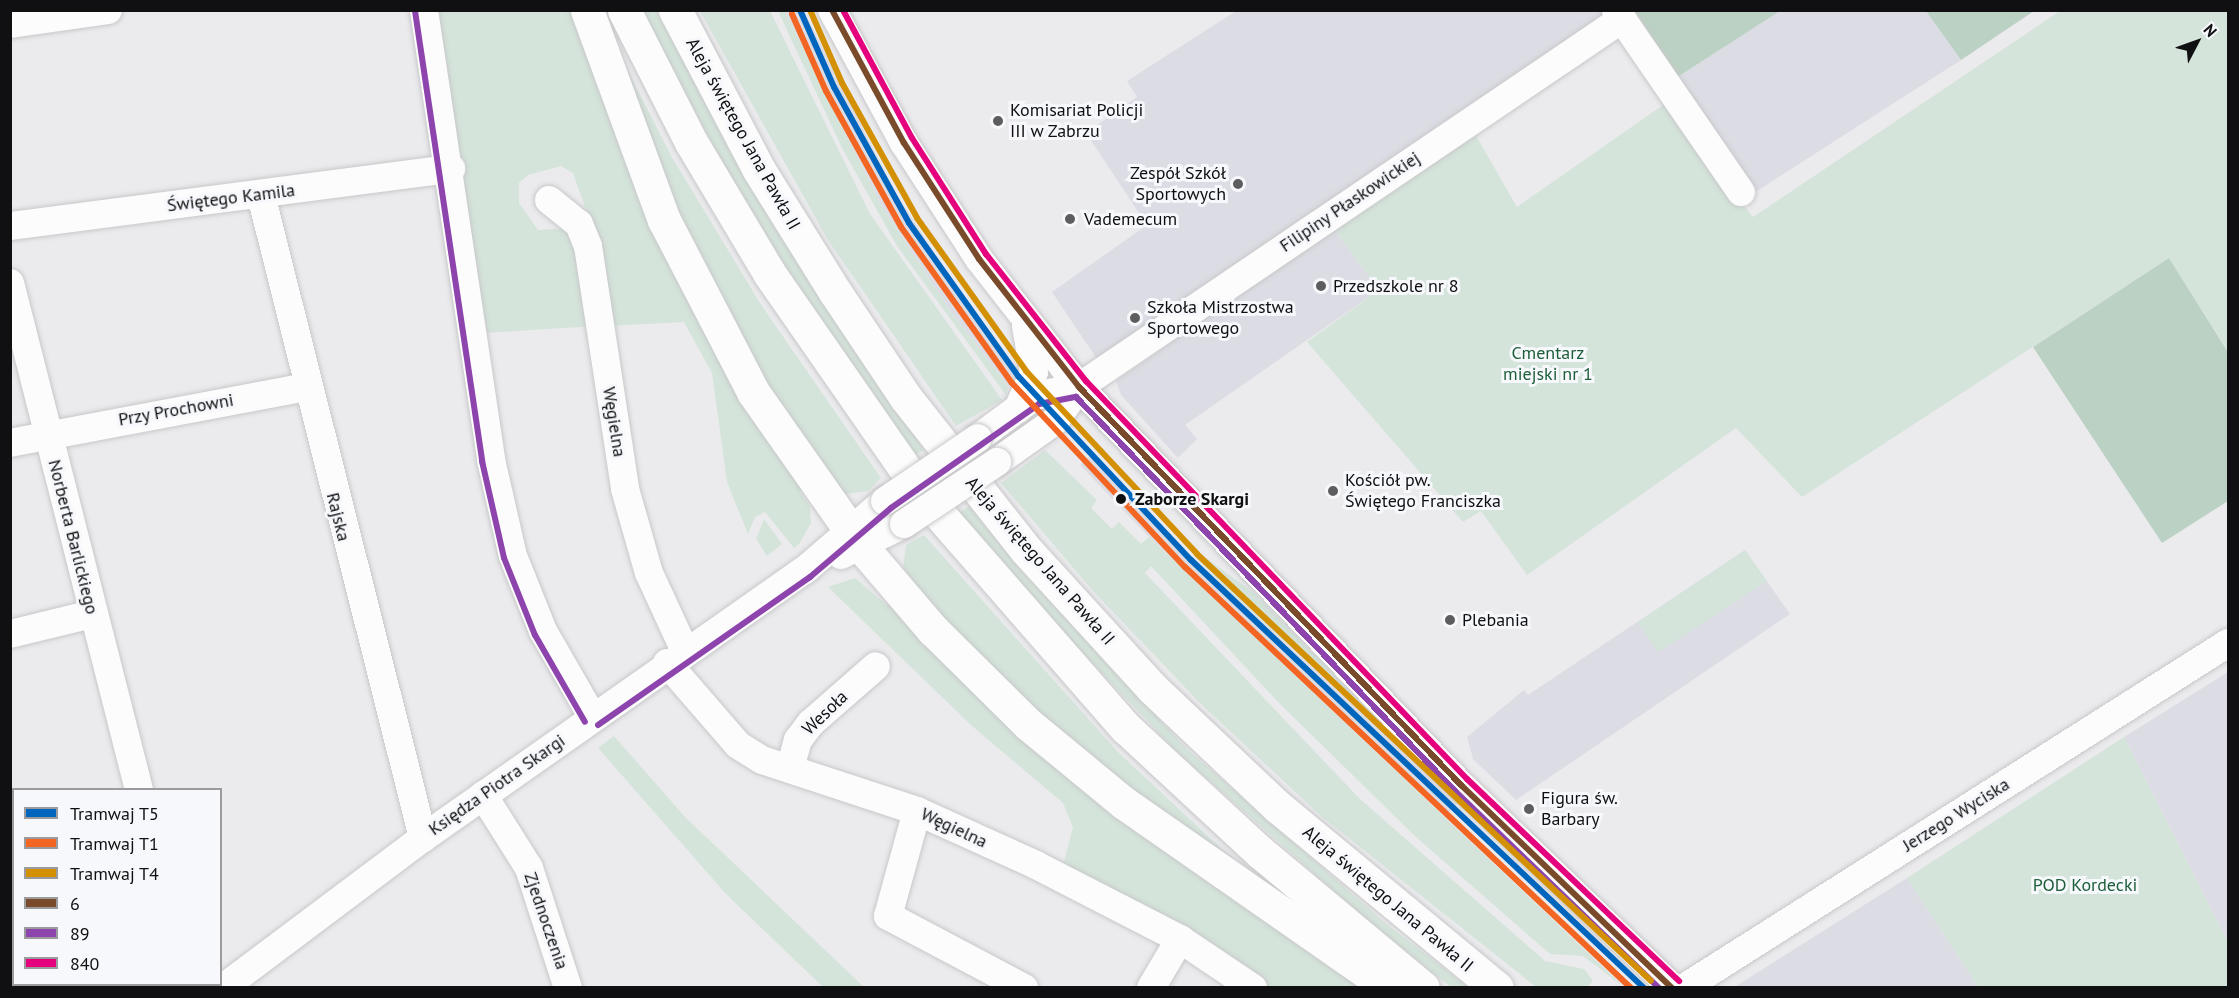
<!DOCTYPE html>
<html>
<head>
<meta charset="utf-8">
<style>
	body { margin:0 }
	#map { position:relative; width:2239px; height:998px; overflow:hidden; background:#ebebee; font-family:"PT Sans",sans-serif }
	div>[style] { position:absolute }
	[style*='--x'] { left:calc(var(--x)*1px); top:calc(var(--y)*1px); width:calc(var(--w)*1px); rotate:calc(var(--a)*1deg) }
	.built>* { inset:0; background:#dcdde4 }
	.green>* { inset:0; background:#d4e4da }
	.forest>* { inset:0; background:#bbd1c3 }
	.roads { filter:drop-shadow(0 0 2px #c8c8ca) drop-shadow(0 0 2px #c8c8ca) }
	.minor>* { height:28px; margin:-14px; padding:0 14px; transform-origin:14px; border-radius:14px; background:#fcfcfc }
	.major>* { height:33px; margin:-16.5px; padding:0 16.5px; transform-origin:16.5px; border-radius:16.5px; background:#fcfcfc }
	.bridges { filter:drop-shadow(0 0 2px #c8c8ca) drop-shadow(0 0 2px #c8c8ca) }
	.minor-bridge>* { height:28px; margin:-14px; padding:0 14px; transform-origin:14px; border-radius:14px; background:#fcfcfc }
	.bus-1>* { height:6px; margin:-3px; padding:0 3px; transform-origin:3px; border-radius:3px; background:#7a4b2a }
	.bus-2>* { height:6px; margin:-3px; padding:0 3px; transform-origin:3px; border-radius:3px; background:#8e44ad }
	.bus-3>* { height:6px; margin:-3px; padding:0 3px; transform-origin:3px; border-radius:3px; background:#e5007d }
	.tram-1>* { height:6px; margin:-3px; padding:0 3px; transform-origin:3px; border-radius:3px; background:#0065bd }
	.tram-2>* { height:6px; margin:-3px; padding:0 3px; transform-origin:3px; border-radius:3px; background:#f26522 }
	.tram-3>* { height:6px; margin:-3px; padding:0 3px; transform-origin:3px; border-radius:3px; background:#d49003 }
	.dots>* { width:16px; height:16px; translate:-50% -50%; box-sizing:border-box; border:3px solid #f7f8fc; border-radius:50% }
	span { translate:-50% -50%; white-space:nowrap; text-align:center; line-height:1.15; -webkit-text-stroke:6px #f7f8fc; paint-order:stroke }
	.poi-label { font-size:18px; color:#101012 }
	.left { translate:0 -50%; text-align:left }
	.right { translate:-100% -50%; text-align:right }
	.street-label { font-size:18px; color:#101012 }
	.park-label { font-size:18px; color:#1d5e3a }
	.stop-label { font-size:18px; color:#101012; font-weight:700 }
	.frame { position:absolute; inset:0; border:12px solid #101012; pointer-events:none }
	.legend { position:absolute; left:12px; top:788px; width:210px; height:198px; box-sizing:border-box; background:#f7f8fc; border:2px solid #9b9b9e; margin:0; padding:8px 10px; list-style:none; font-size:18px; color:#101012 }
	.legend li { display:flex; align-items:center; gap:12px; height:30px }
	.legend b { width:30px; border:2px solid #9b9b9e }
	.north { position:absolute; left:2167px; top:12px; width:60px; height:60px; -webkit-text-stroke:4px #f7f8fc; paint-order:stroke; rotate:49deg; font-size:16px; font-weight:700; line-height:24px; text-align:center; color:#101012 }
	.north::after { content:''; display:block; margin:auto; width:21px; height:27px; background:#101012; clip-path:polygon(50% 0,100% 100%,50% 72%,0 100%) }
</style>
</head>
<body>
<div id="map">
	<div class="built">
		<i style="clip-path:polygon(785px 11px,804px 11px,896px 194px,966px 301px,1022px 374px,1008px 386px,951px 312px,880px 203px)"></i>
		<i style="clip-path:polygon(1236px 11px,1617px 11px,1097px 359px,1052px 292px,1147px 225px,1086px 133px,1137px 97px,1127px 81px)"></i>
		<i style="clip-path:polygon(1780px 11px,1926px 11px,1961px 60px,1757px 191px,1676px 78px)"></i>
		<i style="clip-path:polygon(1334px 229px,1379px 290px,1185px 425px,1197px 439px,1178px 458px,1121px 395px,1116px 381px)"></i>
		<i style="clip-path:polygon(1093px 453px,1193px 558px,1459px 802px,1447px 814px,1149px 537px,1080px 465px)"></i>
		<i style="clip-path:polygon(1745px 550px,1790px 614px,1516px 800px,1473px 759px,1467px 737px,1524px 690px,1528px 695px)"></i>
		<i style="clip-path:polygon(2228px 672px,2228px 943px,2124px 737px)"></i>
		<i style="clip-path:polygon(1907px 878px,1978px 987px,1733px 988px)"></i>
	</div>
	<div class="green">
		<i style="clip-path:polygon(435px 11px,578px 11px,806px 487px,800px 492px,810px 506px,811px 523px,799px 544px,794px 548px,765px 512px,755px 517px,748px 534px,727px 482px,712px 373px,684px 322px,609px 326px,594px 233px,573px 173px,561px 166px,528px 175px,519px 183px,519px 203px,538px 230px,571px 228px,595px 326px,484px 333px)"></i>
		<i style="clip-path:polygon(641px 11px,656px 11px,770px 220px,924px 450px,914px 456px,750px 214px)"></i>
		<i style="clip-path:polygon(700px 11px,770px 11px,870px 214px,1002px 400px,956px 426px,828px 240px)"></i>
		<i style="clip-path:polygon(778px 11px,785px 11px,880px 203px,951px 312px,1008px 386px,1006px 395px,897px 246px,842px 148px)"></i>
		<i style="clip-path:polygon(2060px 11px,2228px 11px,2228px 351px,2169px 258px,1802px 497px,1736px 428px,1527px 575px,1481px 511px,1463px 522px,1307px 342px,1379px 290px,1334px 229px,1474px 132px,1517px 207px,1663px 105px,1753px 217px)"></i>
		<i style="clip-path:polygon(617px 50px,672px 157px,760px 303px,881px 478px,868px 491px,846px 494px,821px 477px,693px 259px)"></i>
		<i style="clip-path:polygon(1045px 450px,1097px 500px,1091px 508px,1112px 529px,1119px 522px,1141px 544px,1149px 537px,1624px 987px,1583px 956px,1550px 954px,1417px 838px,1279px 703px,1151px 566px,1145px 573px,1360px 799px,1545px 961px,1584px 969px,1593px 981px,1587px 987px,1536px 987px,1321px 816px,1200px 703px,1093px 591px,1001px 483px)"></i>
		<i style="clip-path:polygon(969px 506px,1026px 576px,1187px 749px,1384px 922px,1468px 987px,1451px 987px,1378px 930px,1176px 751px,1011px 577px,959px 513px)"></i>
		<i style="clip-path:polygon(764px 519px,782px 544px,767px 556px,756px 539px)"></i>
		<i style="clip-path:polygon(924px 535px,1117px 751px,1242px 868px,1062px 740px,945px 628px,903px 568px,906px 545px)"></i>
		<i style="clip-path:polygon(1745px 550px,1767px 581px,1658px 652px,1638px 622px)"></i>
		<i style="clip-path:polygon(1199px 553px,1254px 593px,1433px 776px,1229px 591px,1195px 557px)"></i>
		<i style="clip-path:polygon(855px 578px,887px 605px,895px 603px,1372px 987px,1269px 987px,1197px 938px,1063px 866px,1073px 827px,1063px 803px,972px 726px,828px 587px)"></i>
		<i style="clip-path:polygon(614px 736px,686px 818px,864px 987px,823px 987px,726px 894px,598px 748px)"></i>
		<i style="clip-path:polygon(2124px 737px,2228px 943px,2228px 987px,1978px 987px,1907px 878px)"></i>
	</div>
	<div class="forest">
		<i style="clip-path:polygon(1635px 11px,1780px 11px,1676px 78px)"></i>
		<i style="clip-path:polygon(1926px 11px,2034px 11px,1961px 60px)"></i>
		<i style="clip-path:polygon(2169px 258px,2228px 352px,2228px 501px,2162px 543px,2033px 347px)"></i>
	</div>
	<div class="roads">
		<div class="minor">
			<i style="--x:424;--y:10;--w:455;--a:81.5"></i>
			<i style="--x:491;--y:460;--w:98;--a:77.1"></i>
			<i style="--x:513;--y:556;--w:81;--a:68.2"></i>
			<i style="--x:543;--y:631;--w:100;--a:60.1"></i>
			<i style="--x:832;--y:10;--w:151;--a:61.6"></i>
			<i style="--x:904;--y:143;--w:138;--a:57.1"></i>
			<i style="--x:979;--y:259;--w:162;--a:52"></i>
			<i style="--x:1079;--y:387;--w:552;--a:46.18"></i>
			<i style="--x:1461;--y:785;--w:294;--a:43.8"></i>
			<i style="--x:1622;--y:19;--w:210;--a:55.5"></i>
			<i style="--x:10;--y:24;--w:99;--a:-8.1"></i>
			<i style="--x:261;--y:195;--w:663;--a:75.86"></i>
			<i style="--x:549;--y:200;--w:38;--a:39"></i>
			<i style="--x:579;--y:224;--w:24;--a:68"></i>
			<i style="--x:588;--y:246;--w:246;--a:81.3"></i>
			<i style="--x:625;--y:489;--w:87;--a:74.1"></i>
			<i style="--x:649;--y:573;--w:86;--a:65.2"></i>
			<i style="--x:10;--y:226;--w:445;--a:-7.4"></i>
			<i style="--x:10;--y:283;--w:523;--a:75.72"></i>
			<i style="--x:1018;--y:409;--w:40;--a:-66.6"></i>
			<i style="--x:1034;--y:372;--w:47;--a:-99.9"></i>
			<i style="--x:978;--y:438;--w:71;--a:-36.4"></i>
			<i style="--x:1035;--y:396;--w:45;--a:-11.6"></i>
			<i style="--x:10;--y:443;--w:300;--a:-10.7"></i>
			<i style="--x:997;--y:462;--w:72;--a:-35.4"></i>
			<i style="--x:1056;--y:420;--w:40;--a:-55.1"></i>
			<i style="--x:1079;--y:387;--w:656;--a:-34.13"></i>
			<i style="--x:1622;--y:19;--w:11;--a:-124"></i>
			<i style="--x:841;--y:555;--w:70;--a:-26.2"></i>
			<i style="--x:10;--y:634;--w:84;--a:-13.7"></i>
			<i style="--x:667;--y:663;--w:108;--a:49.1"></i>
			<i style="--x:738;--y:745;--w:28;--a:32"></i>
			<i style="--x:762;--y:760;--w:163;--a:18.2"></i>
			<i style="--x:917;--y:811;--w:131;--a:24.4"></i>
			<i style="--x:1036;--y:865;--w:162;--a:27.2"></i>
			<i style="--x:1180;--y:939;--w:88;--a:33.9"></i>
			<i style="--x:790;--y:769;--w:30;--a:-75"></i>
			<i style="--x:798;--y:740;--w:21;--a:-53"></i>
			<i style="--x:811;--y:723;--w:86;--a:-41.2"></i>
			<i style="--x:483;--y:795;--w:86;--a:57.8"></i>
			<i style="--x:529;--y:868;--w:126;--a:72"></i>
			<i style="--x:917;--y:811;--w:109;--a:105.4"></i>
			<i style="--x:888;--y:916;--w:154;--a:27.9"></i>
			<i style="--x:189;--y:984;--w:4;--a:76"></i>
			<i style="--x:223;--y:988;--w:250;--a:-36.9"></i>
			<i style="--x:423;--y:838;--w:467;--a:-35.1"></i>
			<i style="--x:805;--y:570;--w:106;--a:-40.8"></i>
			<i style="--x:1151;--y:988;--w:57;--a:-59.4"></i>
			<i style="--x:1684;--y:988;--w:644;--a:-32.38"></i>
		</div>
		<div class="major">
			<i style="--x:587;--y:10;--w:224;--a:69.9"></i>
			<i style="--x:664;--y:220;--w:194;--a:62.6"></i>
			<i style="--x:753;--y:392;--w:189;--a:54.9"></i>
			<i style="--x:862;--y:547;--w:109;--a:49.5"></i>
			<i style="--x:933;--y:630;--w:134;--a:44.7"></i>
			<i style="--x:1028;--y:724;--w:124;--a:39.5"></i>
			<i style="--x:1124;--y:803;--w:323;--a:34.9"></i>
			<i style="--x:624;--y:10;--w:148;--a:63.1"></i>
			<i style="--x:691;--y:142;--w:152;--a:59.2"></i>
			<i style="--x:769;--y:273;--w:275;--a:55.2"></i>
			<i style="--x:926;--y:499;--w:304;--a:48.9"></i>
			<i style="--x:1126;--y:728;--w:183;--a:42.8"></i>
			<i style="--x:1260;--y:852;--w:212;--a:39.8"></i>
			<i style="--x:675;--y:10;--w:181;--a:62.3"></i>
			<i style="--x:759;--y:170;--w:144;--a:58.1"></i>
			<i style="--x:835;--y:292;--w:128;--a:56.2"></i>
			<i style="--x:906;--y:398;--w:195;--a:51.7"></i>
			<i style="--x:1027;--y:551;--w:185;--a:47.6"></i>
			<i style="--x:1152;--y:688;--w:173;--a:43.4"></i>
			<i style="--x:1278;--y:807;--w:284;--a:39.6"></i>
		</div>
	</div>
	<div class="bridges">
		<div class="minor-bridge">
			<i style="--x:885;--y:501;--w:112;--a:-34.1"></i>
			<i style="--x:904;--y:524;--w:112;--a:-33.7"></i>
		</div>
	</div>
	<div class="bus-1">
		<i style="--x:832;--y:10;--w:151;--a:61.6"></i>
		<i style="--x:904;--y:143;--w:138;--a:57.1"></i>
		<i style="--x:979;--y:259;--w:162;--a:52"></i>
		<i style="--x:1079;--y:387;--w:552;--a:46.18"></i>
		<i style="--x:1461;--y:785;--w:293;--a:43.9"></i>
	</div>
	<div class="bus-2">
		<i style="--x:415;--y:11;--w:455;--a:81.5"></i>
		<i style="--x:482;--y:461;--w:99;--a:77.2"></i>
		<i style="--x:504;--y:558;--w:83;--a:68.1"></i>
		<i style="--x:535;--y:635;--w:100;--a:60.1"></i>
		<i style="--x:598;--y:725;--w:259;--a:-34.9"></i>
		<i style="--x:810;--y:577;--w:106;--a:-40.4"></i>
		<i style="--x:891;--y:508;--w:181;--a:-35.1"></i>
		<i style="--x:1039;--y:404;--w:38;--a:-11"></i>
		<i style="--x:1076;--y:397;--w:547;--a:46.11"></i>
		<i style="--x:1455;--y:791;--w:284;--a:44"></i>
	</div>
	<div class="bus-3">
		<i style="--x:843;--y:10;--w:145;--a:61.7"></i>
		<i style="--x:912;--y:138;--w:138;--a:57.5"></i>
		<i style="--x:986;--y:254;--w:162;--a:51.8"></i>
		<i style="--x:1086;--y:381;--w:551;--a:46.25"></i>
		<i style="--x:1467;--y:779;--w:293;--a:43.6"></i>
	</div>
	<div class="tram-1">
		<i style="--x:800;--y:10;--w:84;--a:66.2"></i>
		<i style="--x:834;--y:87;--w:155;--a:61.1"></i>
		<i style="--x:909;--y:223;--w:189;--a:54.5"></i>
		<i style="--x:1019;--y:377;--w:251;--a:46.8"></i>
		<i style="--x:1191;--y:560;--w:623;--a:43.37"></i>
	</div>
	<div class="tram-2">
		<i style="--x:792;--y:14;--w:84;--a:66.2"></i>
		<i style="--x:826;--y:91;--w:155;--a:61.1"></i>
		<i style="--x:901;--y:227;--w:191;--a:54.6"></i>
		<i style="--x:1012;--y:383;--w:253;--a:46.8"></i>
		<i style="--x:1185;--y:567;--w:613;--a:43.35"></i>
	</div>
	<div class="tram-3">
		<i style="--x:810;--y:10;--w:80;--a:66.3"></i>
		<i style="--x:842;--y:83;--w:154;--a:60.9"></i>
		<i style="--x:917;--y:218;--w:188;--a:54.5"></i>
		<i style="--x:1026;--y:371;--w:250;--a:46.9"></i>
		<i style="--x:1197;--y:554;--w:623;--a:43.24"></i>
	</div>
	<div class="dots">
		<i style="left:998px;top:121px;background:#5d5d5f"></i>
		<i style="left:1238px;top:184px;background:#5d5d5f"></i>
		<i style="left:1070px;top:219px;background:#5d5d5f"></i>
		<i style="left:1321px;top:286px;background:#5d5d5f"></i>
		<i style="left:1135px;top:318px;background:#5d5d5f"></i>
		<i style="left:1333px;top:491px;background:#5d5d5f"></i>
		<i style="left:1121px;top:499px;background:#101012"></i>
		<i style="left:1450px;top:620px;background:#5d5d5f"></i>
		<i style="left:1529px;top:809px;background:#5d5d5f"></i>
	</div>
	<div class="poi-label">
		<span class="left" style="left:1010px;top:121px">Komisariat Policji<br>III w Zabrzu</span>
		<span class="right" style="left:1226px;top:184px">Zespół Szkół<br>Sportowych</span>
		<span class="left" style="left:1084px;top:219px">Vademecum</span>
		<span class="left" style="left:1333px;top:286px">Przedszkole nr 8</span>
		<span class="left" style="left:1147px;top:318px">Szkoła Mistrzostwa<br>Sportowego</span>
		<span class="left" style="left:1345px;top:491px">Kościół pw.<br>Świętego Franciszka</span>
		<span class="left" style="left:1462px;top:620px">Plebania</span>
		<span class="left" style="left:1541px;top:809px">Figura św.<br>Barbary</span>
	</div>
	<div class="street-label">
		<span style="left:743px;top:134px;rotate:61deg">Aleja świętego Jana Pawła II</span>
		<span style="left:231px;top:198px;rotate:-7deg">Świętego Kamila</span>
		<span style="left:1350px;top:202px;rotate:-34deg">Filipiny Płaskowickiej</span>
		<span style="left:176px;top:410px;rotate:-10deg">Przy Prochowni</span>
		<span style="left:614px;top:422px;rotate:81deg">Węgielna</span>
		<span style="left:338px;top:517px;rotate:76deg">Rajska</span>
		<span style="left:73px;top:537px;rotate:76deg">Norberta Barlickiego</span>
		<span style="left:1040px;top:561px;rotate:49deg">Aleja świętego Jana Pawła II</span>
		<span style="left:825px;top:713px;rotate:-44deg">Wesoła</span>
		<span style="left:497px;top:785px;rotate:-35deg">Księdza Piotra Skargi</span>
		<span style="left:1956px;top:815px;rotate:-32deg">Jerzego Wyciska</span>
		<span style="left:954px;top:828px;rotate:25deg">Węgielna</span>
		<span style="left:1388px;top:899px;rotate:40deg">Aleja świętego Jana Pawła II</span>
		<span style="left:546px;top:921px;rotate:71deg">Zjednoczenia</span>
	</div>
	<div class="park-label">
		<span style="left:1548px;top:364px">Cmentarz<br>miejski nr 1</span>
		<span style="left:2085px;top:885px">POD Kordecki</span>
	</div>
	<div class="stop-label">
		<span class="left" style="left:1135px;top:499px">Zaborze Skargi</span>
	</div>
	<div class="frame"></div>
	<ul class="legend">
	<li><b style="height:8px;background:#0065bd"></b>Tramwaj T5</li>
	<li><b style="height:8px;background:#f26522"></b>Tramwaj T1</li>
	<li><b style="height:8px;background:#d49003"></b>Tramwaj T4</li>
	<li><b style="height:8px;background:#7a4b2a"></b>6</li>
	<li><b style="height:8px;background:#8e44ad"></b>89</li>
	<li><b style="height:8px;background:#e5007d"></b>840</li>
	</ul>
	<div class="north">N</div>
</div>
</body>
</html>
